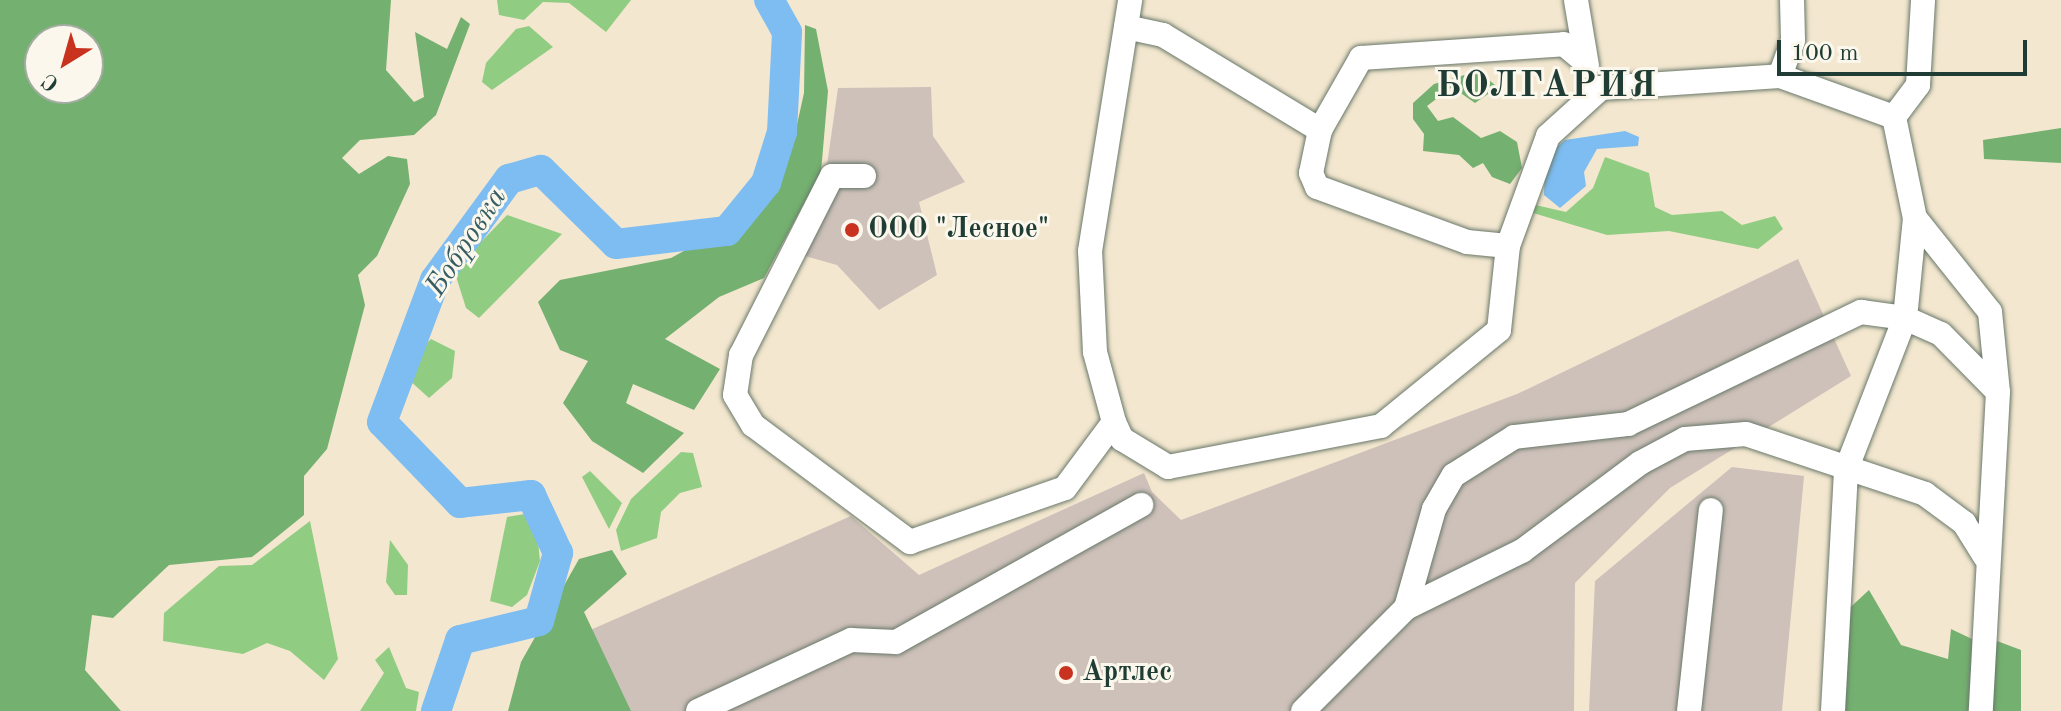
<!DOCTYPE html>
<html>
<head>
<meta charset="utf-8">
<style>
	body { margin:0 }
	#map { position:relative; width:2061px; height:711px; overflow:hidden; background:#f3e7cf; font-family:"Old Standard TT",serif }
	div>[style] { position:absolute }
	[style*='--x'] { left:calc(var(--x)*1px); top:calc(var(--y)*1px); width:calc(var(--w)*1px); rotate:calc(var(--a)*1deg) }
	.industrial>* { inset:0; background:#cec1ba }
	.green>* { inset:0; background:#90cd82 }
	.forest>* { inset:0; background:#74b070 }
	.water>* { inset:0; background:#7dbdf2 }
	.river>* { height:30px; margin:-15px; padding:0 15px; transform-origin:15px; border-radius:15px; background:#7dbdf2 }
	.roads { filter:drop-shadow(0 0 2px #69786a) drop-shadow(0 0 2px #69786a) }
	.minor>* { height:24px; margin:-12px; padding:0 12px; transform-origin:12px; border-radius:12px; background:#fff }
	.dots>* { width:22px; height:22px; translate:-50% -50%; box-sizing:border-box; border:4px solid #fbf7ec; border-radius:50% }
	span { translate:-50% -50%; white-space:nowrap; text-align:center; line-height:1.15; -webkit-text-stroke:6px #fbf7ec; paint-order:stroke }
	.poi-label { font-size:28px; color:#1f3d34; font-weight:700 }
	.left { translate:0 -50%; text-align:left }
	.water-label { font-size:30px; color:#365d64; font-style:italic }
	.district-label { font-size:36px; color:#1f3d34; font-weight:700; letter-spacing:2px }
	.north { position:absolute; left:24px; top:24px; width:80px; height:80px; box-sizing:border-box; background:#fbf7ec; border:2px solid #a3ada2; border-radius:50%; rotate:217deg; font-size:22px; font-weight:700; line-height:32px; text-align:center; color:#1f3d34 }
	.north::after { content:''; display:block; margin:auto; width:28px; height:36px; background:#c8321e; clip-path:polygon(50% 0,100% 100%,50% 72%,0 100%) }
	.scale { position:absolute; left:1777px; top:40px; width:250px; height:36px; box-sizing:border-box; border:4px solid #1f3d34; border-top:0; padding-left:10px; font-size:24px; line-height:28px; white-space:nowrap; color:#1f3d34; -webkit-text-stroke:6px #fbf7ec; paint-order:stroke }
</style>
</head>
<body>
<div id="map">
	<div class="industrial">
		<i style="clip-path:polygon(931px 87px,933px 136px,965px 182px,919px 202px,937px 275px,879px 310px,837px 265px,787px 251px,826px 172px,838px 88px)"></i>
		<i style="clip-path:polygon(1798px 259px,1851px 376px,1670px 488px,1575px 583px,1574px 711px,606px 711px,572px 638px,851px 516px,919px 575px,1144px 473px,1152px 492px,1181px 520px,1517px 394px)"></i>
		<i style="clip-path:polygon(1732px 467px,1804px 476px,1782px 711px,1589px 711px,1595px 581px)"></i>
	</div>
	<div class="green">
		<i style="clip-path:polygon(497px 0,631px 0,606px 32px,569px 3px,543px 2px,524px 20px,499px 15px)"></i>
		<i style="clip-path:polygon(529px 26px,553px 47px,492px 90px,482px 82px,486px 63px,516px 29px)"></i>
		<i style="clip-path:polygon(1605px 157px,1649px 173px,1655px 207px,1672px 215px,1722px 211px,1742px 225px,1775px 216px,1783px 229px,1758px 249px,1669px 231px,1607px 235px,1523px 210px,1531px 204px,1566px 212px,1593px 188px)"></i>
		<i style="clip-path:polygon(507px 215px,562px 234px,479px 318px,466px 308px,454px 270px)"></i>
		<i style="clip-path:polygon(431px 339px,455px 351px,452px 378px,429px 398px,408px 379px,416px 353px)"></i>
		<i style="clip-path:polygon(681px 452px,693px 453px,702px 487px,680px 493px,661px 512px,657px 538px,621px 551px,616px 530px,631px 499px)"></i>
		<i style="clip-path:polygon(590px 471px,622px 503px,609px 529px,582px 477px)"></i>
		<i style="clip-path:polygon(525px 514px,537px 531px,540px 561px,527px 595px,512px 607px,490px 601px,507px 517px)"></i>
		<i style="clip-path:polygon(310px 521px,338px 659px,324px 680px,290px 651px,267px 643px,243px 654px,163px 641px,164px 613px,219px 566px,252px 565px)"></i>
		<i style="clip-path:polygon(390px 540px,408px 565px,407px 595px,395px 595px,386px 582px)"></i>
		<i style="clip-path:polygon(389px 647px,406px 688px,419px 692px,416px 711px,360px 711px,384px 673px,375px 660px)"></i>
	</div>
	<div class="forest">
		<i style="clip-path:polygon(evenodd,0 0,391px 0,386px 70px,414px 102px,424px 97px,415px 32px,447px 49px,461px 17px,470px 24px,436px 115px,414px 135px,360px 140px,342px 158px,359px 174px,388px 156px,407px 159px,410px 184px,377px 256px,358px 275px,365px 305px,327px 449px,304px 476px,304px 515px,252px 557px,169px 565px,113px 618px,92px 615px,85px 670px,121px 711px,0 711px,0 0,40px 40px,88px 40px,88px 88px,40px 88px,40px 40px)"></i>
		<i style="clip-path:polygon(805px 25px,816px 29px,828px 91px,821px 172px,764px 278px,719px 297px,665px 339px,720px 369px,694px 410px,633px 384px,626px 403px,684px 433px,643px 473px,592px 441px,563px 403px,588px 361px,560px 350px,538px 302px,560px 280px,671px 258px,695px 245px,733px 244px,792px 147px,804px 93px)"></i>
		<i style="clip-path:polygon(1478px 71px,1501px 90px,1495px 98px,1491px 92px,1475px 103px,1452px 87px,1427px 106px,1438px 121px,1453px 117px,1481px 138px,1500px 131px,1517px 142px,1522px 168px,1510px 184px,1492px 177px,1483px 163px,1473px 168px,1459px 155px,1423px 151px,1424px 134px,1413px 119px,1413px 103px,1434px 84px)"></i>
		<i style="clip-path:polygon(2061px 128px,2061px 163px,1984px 159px,1983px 140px)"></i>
		<i style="clip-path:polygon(612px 550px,627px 574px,584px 612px,631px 711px,508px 711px,521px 662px,579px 559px)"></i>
		<i style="clip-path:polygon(1869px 590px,1901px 645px,1948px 659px,1951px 629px,1972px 639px,1971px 711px,1839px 711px,1842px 615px)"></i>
		<i style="clip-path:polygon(1997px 641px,2021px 650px,2021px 711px,1991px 711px,1991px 646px)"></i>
	</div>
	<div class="water">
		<i style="clip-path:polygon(1625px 131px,1639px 137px,1638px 146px,1597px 149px,1584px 172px,1586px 186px,1560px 208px,1544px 195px,1545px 157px,1565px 140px)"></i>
	</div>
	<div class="river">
		<i style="--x:436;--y:711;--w:75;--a:-71.3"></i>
		<i style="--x:460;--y:640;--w:81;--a:-13.5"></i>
		<i style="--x:539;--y:621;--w:71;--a:-74.4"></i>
		<i style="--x:558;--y:553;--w:64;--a:-115"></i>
		<i style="--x:531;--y:495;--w:71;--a:173.6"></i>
		<i style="--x:460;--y:503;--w:112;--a:-133.9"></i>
		<i style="--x:382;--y:422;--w:152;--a:-69.5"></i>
		<i style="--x:435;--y:280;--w:125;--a:-53.8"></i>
		<i style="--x:509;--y:179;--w:33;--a:-16"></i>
		<i style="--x:541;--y:170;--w:105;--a:44.6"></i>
		<i style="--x:616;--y:244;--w:112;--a:-6.7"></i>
		<i style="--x:727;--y:231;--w:62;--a:-50.9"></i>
		<i style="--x:766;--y:183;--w:53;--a:-72.6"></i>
		<i style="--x:782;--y:132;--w:100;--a:-87.1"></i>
		<i style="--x:787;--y:32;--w:37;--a:-119"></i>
	</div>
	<div class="roads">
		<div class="minor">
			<i style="--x:1576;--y:0;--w:67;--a:80.5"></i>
			<i style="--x:1126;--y:27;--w:38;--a:12"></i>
			<i style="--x:1163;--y:35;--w:184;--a:31.2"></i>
			<i style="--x:1320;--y:130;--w:83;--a:-60.3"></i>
			<i style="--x:1361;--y:58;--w:203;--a:-3.9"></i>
			<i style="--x:1564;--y:44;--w:23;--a:40"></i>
			<i style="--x:1780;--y:76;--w:38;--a:-70"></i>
			<i style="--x:1793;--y:40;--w:40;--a:-91.4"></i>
			<i style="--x:1894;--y:117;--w:103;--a:78.3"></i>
			<i style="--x:1915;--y:218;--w:120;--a:51.4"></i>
			<i style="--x:1990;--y:312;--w:80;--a:84.3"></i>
			<i style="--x:1998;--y:392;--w:319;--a:93.1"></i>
			<i style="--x:1894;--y:117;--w:40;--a:-53"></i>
			<i style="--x:1918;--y:85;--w:85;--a:-86.6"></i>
			<i style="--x:1320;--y:130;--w:44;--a:101.8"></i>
			<i style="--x:1311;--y:173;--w:15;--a:67"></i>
			<i style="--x:1317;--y:187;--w:160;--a:20.1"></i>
			<i style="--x:1467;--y:242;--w:41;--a:5.6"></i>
			<i style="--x:1508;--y:246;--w:117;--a:-70"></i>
			<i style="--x:1548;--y:136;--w:72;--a:-42.2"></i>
			<i style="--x:1601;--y:88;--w:179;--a:-3.8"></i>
			<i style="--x:1780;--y:76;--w:121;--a:19.8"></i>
			<i style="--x:864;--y:176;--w:32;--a:180"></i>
			<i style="--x:832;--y:176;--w:201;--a:116.9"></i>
			<i style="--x:741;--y:355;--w:40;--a:98.5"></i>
			<i style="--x:735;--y:395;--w:35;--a:59"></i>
			<i style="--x:753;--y:425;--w:196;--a:36.7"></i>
			<i style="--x:910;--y:542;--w:164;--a:-19.2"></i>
			<i style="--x:1065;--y:488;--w:82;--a:-53.4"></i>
			<i style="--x:1114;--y:422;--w:73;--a:-105.2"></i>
			<i style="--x:1095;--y:352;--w:101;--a:-92.8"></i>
			<i style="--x:1090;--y:251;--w:254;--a:-80.9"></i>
			<i style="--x:1114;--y:422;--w:19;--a:65"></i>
			<i style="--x:1122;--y:439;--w:54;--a:31.3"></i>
			<i style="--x:1168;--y:467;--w:217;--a:-10.9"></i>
			<i style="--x:1381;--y:426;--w:152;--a:-39.1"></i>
			<i style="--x:1499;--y:330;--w:84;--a:-83.9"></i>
			<i style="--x:1406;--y:608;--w:103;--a:-74.2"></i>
			<i style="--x:1434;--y:509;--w:39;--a:-60"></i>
			<i style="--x:1454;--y:475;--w:71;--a:-32.3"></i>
			<i style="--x:1514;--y:437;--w:115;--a:-6.5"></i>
			<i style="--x:1628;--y:424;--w:259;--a:-25.7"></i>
			<i style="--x:1861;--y:312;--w:44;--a:7.8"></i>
			<i style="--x:1905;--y:318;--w:39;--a:24"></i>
			<i style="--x:1941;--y:334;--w:81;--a:45.5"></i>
			<i style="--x:698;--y:711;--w:169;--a:-24.9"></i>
			<i style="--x:851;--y:640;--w:45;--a:2.5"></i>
			<i style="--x:896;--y:642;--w:281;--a:-29.2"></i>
			<i style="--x:1303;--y:711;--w:146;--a:-45"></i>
			<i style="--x:1406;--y:608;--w:129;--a:-26.2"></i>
			<i style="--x:1522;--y:551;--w:147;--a:-36.7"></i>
			<i style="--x:1640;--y:463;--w:51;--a:-28.1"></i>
			<i style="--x:1685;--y:439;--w:61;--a:-4.7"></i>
			<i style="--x:1746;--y:434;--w:189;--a:18.5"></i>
			<i style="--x:1925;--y:494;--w:49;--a:36.6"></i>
			<i style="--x:1964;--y:523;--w:40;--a:58"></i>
			<i style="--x:1689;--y:711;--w:202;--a:-83.8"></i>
			<i style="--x:1833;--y:711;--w:241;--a:-86.9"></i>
			<i style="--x:1846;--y:470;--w:163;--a:-68.8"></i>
			<i style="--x:1905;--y:318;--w:100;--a:-84.3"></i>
		</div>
	</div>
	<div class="dots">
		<i style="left:852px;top:230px;background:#c8321e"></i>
		<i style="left:1066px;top:673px;background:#c8321e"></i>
	</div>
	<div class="poi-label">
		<span class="left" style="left:868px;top:230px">ООО "Лесное"</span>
		<span class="left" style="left:1082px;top:673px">Артлес</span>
	</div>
	<div class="water-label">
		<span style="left:467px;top:242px;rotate:-57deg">Бобровка</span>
	</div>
	<div class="district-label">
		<span style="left:1547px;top:88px">БОЛГАРИЯ</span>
	</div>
	<div class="north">С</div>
	<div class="scale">100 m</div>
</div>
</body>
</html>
